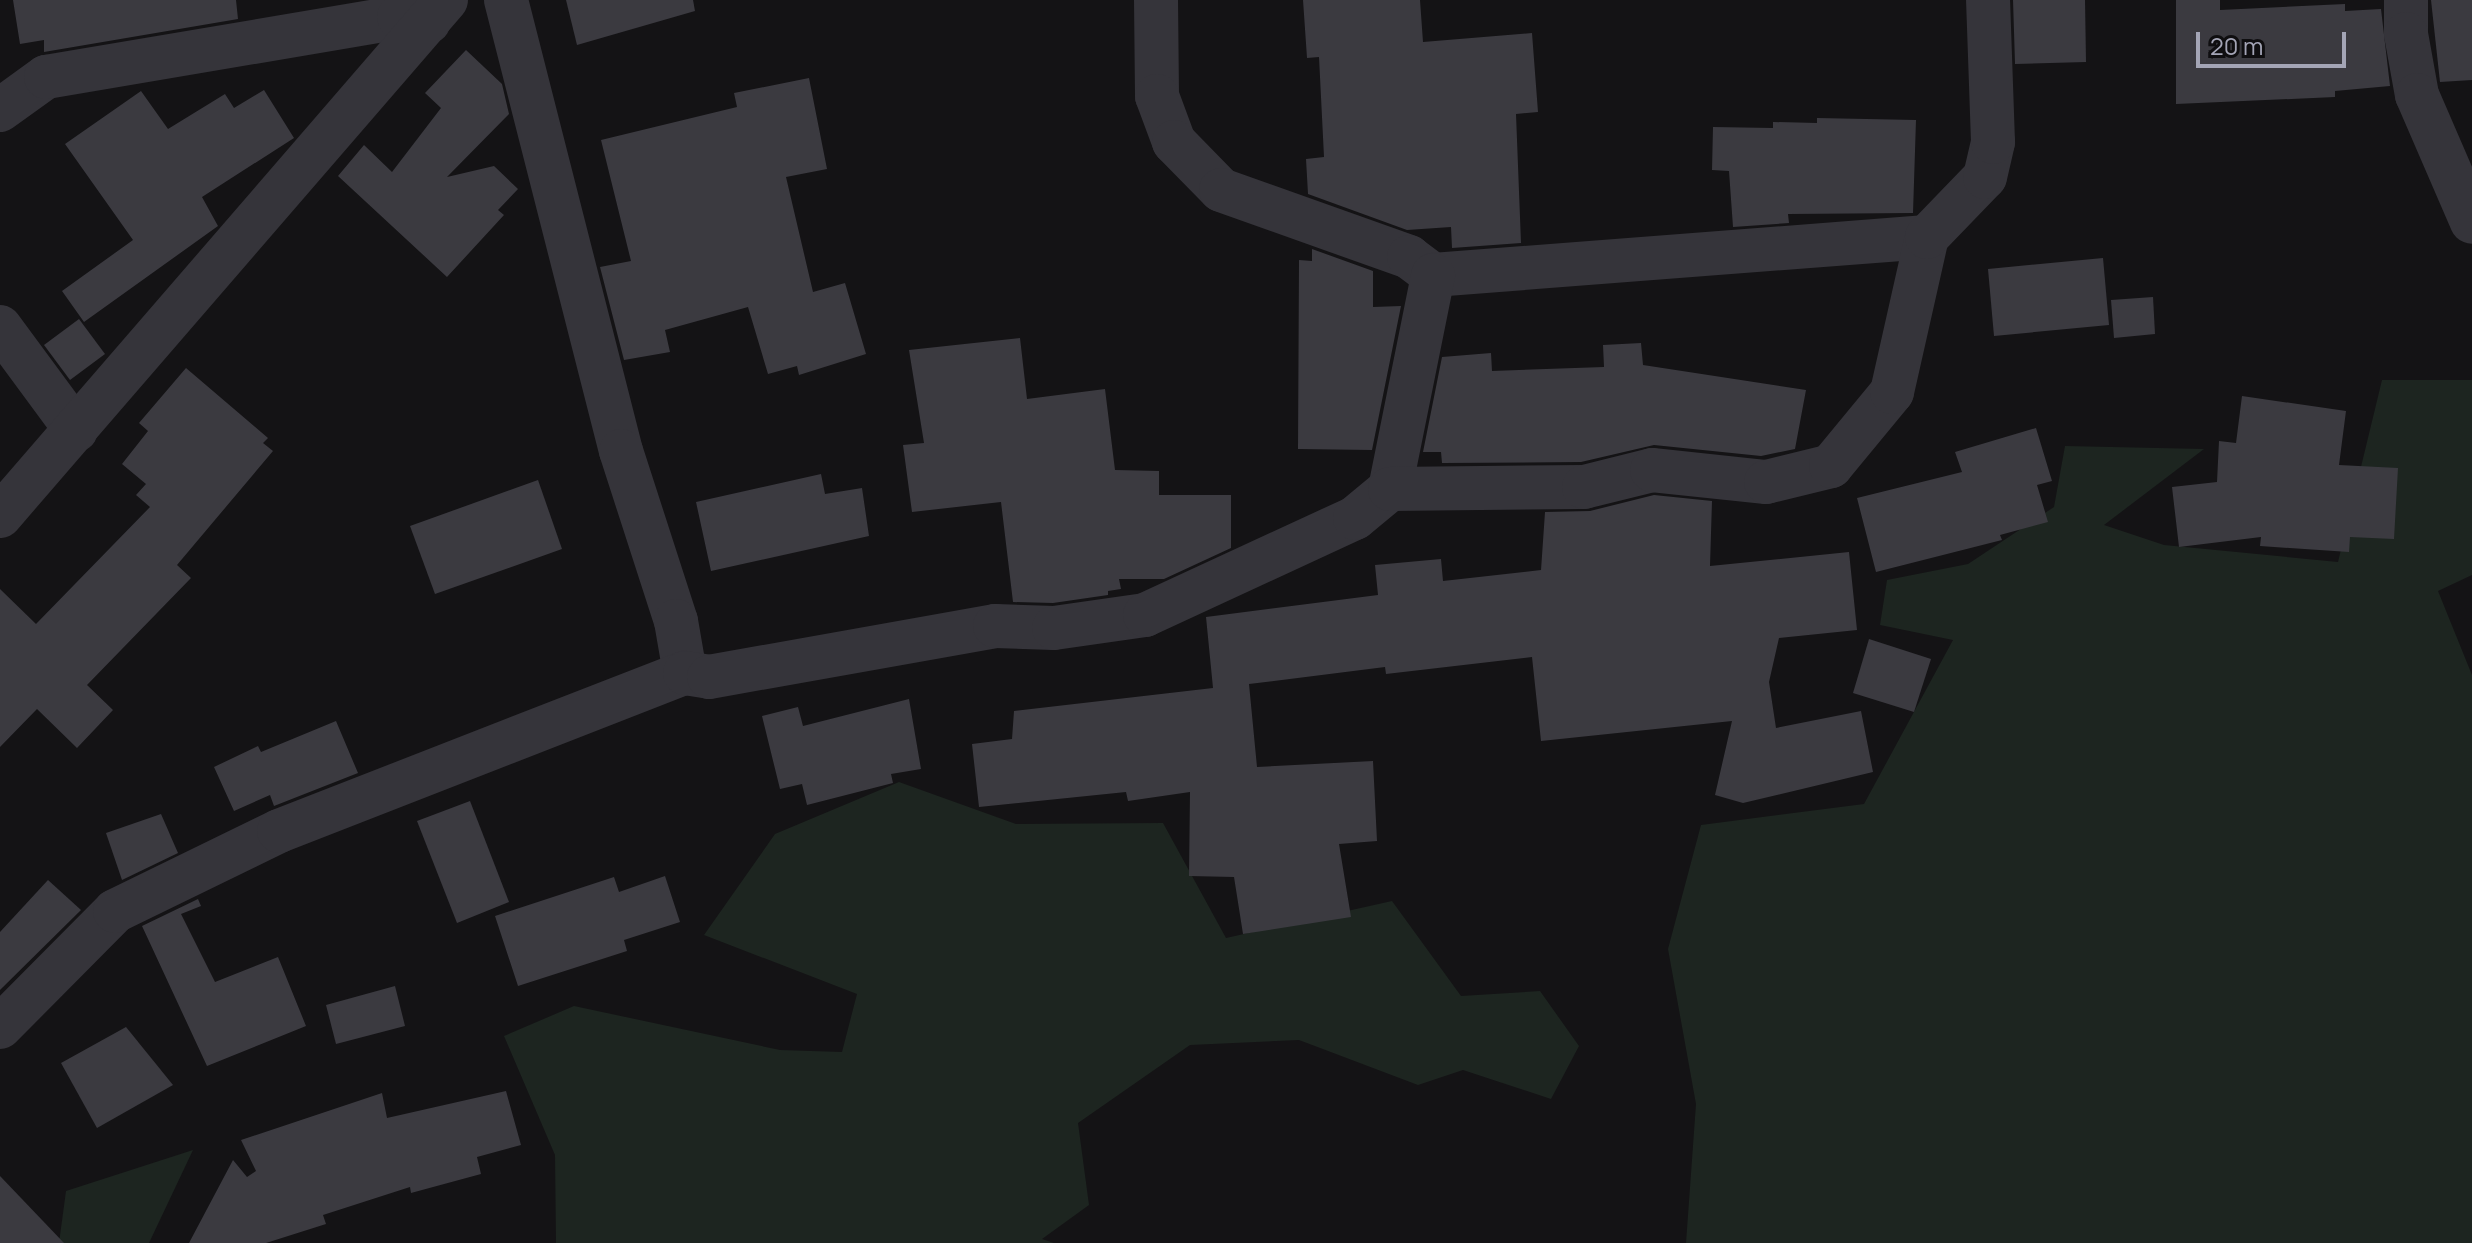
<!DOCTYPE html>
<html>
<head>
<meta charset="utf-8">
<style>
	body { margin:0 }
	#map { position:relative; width:2472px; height:1243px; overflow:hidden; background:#141315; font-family:Manrope,sans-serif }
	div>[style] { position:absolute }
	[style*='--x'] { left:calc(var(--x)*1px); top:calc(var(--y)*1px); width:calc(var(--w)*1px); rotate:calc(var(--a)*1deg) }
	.green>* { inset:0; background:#1d2520 }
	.building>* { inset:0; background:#3b3a40 }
	.minor>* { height:44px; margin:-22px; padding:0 22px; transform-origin:22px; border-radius:22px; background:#35343a }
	span { translate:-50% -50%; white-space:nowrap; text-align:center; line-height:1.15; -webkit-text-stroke:7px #0f0e10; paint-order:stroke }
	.scale { position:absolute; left:2196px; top:32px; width:150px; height:36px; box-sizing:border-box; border:4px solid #a4a5b6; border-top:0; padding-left:10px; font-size:24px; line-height:28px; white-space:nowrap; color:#a4a5b6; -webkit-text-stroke:6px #0f0e10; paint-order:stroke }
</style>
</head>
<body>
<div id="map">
	<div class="green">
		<i style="clip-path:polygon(2382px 380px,2472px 380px,2472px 575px,2438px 591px,2472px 675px,2472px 1243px,1686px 1243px,1696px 1104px,1668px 949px,1701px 825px,1864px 804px,1953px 640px,1880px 625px,1887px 580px,1968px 564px,2054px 507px,2065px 446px,2204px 449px,2104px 525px,2164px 545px,2338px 562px)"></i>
		<i style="clip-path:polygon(899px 782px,1016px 824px,1163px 823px,1226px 938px,1392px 901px,1461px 996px,1540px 991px,1579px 1046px,1551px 1099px,1463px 1070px,1418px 1085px,1299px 1040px,1190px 1045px,1078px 1123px,1089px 1205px,1042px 1239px,1054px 1243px,556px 1243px,555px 1155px,504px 1036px,574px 1006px,780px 1050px,842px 1052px,857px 994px,704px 935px,775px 834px)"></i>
		<i style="clip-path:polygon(193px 1150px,149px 1243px,59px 1243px,66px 1191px)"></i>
	</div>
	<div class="building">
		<i style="clip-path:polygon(13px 0,236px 0,238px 19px,44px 52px,44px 40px,20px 44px)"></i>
		<i style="clip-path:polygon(566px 0,693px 0,695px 11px,577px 45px)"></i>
		<i style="clip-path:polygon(1303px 0,1420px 0,1423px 42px,1532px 33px,1538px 112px,1516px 114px,1521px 243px,1452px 248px,1451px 227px,1407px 230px,1308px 194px,1306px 159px,1324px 157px,1319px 57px,1307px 58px)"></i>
		<i style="clip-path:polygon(2013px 0,2085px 0,2086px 62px,2015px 64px)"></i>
		<i style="clip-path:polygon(2176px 0,2220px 0,2220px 10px,2345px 4px,2345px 11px,2381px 9px,2390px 86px,2335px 91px,2335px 97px,2176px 104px)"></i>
		<i style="clip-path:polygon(2431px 0,2472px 0,2472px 80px,2440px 82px)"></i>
		<i style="clip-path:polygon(466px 50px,502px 84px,509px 114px,447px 177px,494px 166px,518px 189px,498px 210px,504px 215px,447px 277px,338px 176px,364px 145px,392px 172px,441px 108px,425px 93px)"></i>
		<i style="clip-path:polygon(809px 78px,827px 169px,786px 177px,813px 292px,845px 283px,866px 354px,799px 375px,797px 366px,768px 374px,748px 307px,665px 330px,670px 352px,624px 360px,600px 267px,631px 261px,601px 140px,737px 107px,734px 93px)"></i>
		<i style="clip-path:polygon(264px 90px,294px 138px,202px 197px,218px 226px,84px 322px,62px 291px,133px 240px,65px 144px,141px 91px,168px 129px,225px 94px,234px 108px)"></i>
		<i style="clip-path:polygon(1817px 118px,1916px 120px,1913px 213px,1788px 214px,1789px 223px,1733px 227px,1729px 171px,1712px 170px,1713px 127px,1773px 128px,1773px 122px,1817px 123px)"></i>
		<i style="clip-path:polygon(1312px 249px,1373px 271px,1373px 307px,1401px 306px,1372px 450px,1298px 449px,1299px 260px,1312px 261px)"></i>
		<i style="clip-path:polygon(2103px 258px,2109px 325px,1994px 336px,1988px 269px)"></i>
		<i style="clip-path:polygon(2153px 297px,2155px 334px,2114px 338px,2111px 300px)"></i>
		<i style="clip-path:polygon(79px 319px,105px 354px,70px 380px,44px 345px)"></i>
		<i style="clip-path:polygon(1020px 338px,1027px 399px,1105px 389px,1115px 470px,1159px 471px,1159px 495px,1231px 495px,1231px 548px,1164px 579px,1119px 579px,1121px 589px,1108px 591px,1108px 595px,1053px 603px,1013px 602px,1001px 502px,912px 512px,903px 445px,924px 443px,909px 350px)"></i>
		<i style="clip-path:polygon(1641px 343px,1643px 365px,1806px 390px,1795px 449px,1761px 456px,1654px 445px,1581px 462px,1442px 463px,1441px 452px,1423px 452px,1442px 357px,1491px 353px,1492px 371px,1604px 367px,1603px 345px)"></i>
		<i style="clip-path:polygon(186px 368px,268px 438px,263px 443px,273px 451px,177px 565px,191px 578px,87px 685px,113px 710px,77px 748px,37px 709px,0 747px,0 589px,36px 624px,150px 507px,136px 495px,146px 484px,122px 464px,148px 431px,139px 423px)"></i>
		<i style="clip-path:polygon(2242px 396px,2346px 411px,2339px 465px,2398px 468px,2394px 539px,2350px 537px,2349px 552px,2260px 546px,2261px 537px,2179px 547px,2172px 487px,2217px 482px,2219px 441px,2236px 443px)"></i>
		<i style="clip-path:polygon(2036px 428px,2052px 481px,2037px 485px,2048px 522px,2000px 535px,2002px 540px,1876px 572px,1857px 498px,1962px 472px,1955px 452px)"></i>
		<i style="clip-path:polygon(821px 474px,825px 494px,862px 488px,869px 536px,711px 571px,696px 502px)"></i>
		<i style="clip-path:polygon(538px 480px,562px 549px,435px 594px,410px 526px)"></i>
		<i style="clip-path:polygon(1654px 495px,1712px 501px,1710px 566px,1849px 552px,1857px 630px,1779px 638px,1769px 682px,1776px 728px,1861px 711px,1873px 772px,1743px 803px,1715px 795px,1732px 721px,1541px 741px,1532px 657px,1386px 674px,1385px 667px,1249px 684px,1257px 767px,1373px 761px,1377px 841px,1339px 844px,1351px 917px,1243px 934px,1234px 877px,1189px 876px,1190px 792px,1128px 801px,1126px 792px,979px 807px,972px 744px,1012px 739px,1014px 711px,1213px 688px,1206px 617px,1378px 595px,1375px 565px,1441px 559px,1443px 581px,1541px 570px,1545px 512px,1590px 511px)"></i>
		<i style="clip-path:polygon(1869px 639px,1931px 659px,1914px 712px,1853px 693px)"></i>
		<i style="clip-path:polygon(909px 699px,921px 769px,891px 774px,893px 783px,807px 805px,802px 784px,780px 789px,762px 716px,798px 707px,803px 726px)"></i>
		<i style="clip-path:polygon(336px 721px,358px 773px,274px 806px,270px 795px,234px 811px,214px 767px,258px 746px,261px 752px)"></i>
		<i style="clip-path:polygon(470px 801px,509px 902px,457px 923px,417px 821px)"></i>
		<i style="clip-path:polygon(161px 814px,178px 853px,122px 880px,106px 833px)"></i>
		<i style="clip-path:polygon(665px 876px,680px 922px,624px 940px,627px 951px,518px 986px,495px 916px,614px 877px,619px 892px)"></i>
		<i style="clip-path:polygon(48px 880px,81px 910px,0 990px,0 932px)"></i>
		<i style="clip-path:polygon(198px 899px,201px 906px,181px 914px,215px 982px,278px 957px,306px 1026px,207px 1066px,142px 926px)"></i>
		<i style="clip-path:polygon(395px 986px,405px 1026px,336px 1044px,326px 1005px)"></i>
		<i style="clip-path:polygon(126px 1027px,173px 1085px,97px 1128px,61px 1063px)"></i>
		<i style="clip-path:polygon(506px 1091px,521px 1145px,477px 1157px,481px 1174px,411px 1193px,410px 1187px,323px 1215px,326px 1224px,266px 1243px,189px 1243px,233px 1160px,247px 1177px,256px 1171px,241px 1140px,382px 1093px,387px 1118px)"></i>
		<i style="clip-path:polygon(0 1176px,64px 1243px,0 1243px)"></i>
	</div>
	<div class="minor">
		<i style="--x:506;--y:0;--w:465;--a:75.7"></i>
		<i style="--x:621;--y:451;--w:179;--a:72.1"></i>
		<i style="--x:676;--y:621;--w:53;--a:80.2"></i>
		<i style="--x:1156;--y:0;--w:96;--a:89.4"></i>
		<i style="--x:1157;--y:96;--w:49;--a:69.7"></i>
		<i style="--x:1174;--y:142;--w:67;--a:45.6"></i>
		<i style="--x:1221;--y:190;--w:200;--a:19.6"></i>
		<i style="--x:1409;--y:257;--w:30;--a:37"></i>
		<i style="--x:1433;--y:275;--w:495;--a:-4.4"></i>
		<i style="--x:2406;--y:0;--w:34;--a:90"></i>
		<i style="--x:2406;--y:34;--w:62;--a:79.8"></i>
		<i style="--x:2417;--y:95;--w:138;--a:66.6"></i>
		<i style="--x:0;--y:110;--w:57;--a:-35.7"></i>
		<i style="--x:46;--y:77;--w:358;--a:-9.6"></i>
		<i style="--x:399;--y:17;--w:30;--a:9"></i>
		<i style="--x:0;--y:327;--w:128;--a:53.6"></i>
		<i style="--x:1390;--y:489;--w:218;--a:-78.6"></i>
		<i style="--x:0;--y:516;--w:682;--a:-49.16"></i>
		<i style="--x:0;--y:1027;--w:163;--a:-45.2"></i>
		<i style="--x:115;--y:911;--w:182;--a:-26"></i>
		<i style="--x:279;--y:831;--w:436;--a:-21.3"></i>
		<i style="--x:685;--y:673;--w:24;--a:9"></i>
		<i style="--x:709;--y:677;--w:291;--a:-10.1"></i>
		<i style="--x:995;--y:626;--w:59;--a:1.9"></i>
		<i style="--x:1054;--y:628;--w:92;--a:-8.1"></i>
		<i style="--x:1145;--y:615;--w:231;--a:-24.8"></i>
		<i style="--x:1355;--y:518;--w:45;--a:-39.6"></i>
		<i style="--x:1390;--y:489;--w:194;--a:-0.6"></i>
		<i style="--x:1584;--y:487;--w:70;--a:-14"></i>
		<i style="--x:1652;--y:470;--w:115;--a:6"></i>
		<i style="--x:1766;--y:482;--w:67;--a:-13.8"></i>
		<i style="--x:1831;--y:466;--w:96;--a:-50.5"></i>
		<i style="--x:1892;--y:392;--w:159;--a:-77.3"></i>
		<i style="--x:1927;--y:237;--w:83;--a:-46"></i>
		<i style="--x:1985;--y:177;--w:36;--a:-77"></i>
		<i style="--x:1993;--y:142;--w:142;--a:-92"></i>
	</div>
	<div class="scale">20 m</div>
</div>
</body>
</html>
